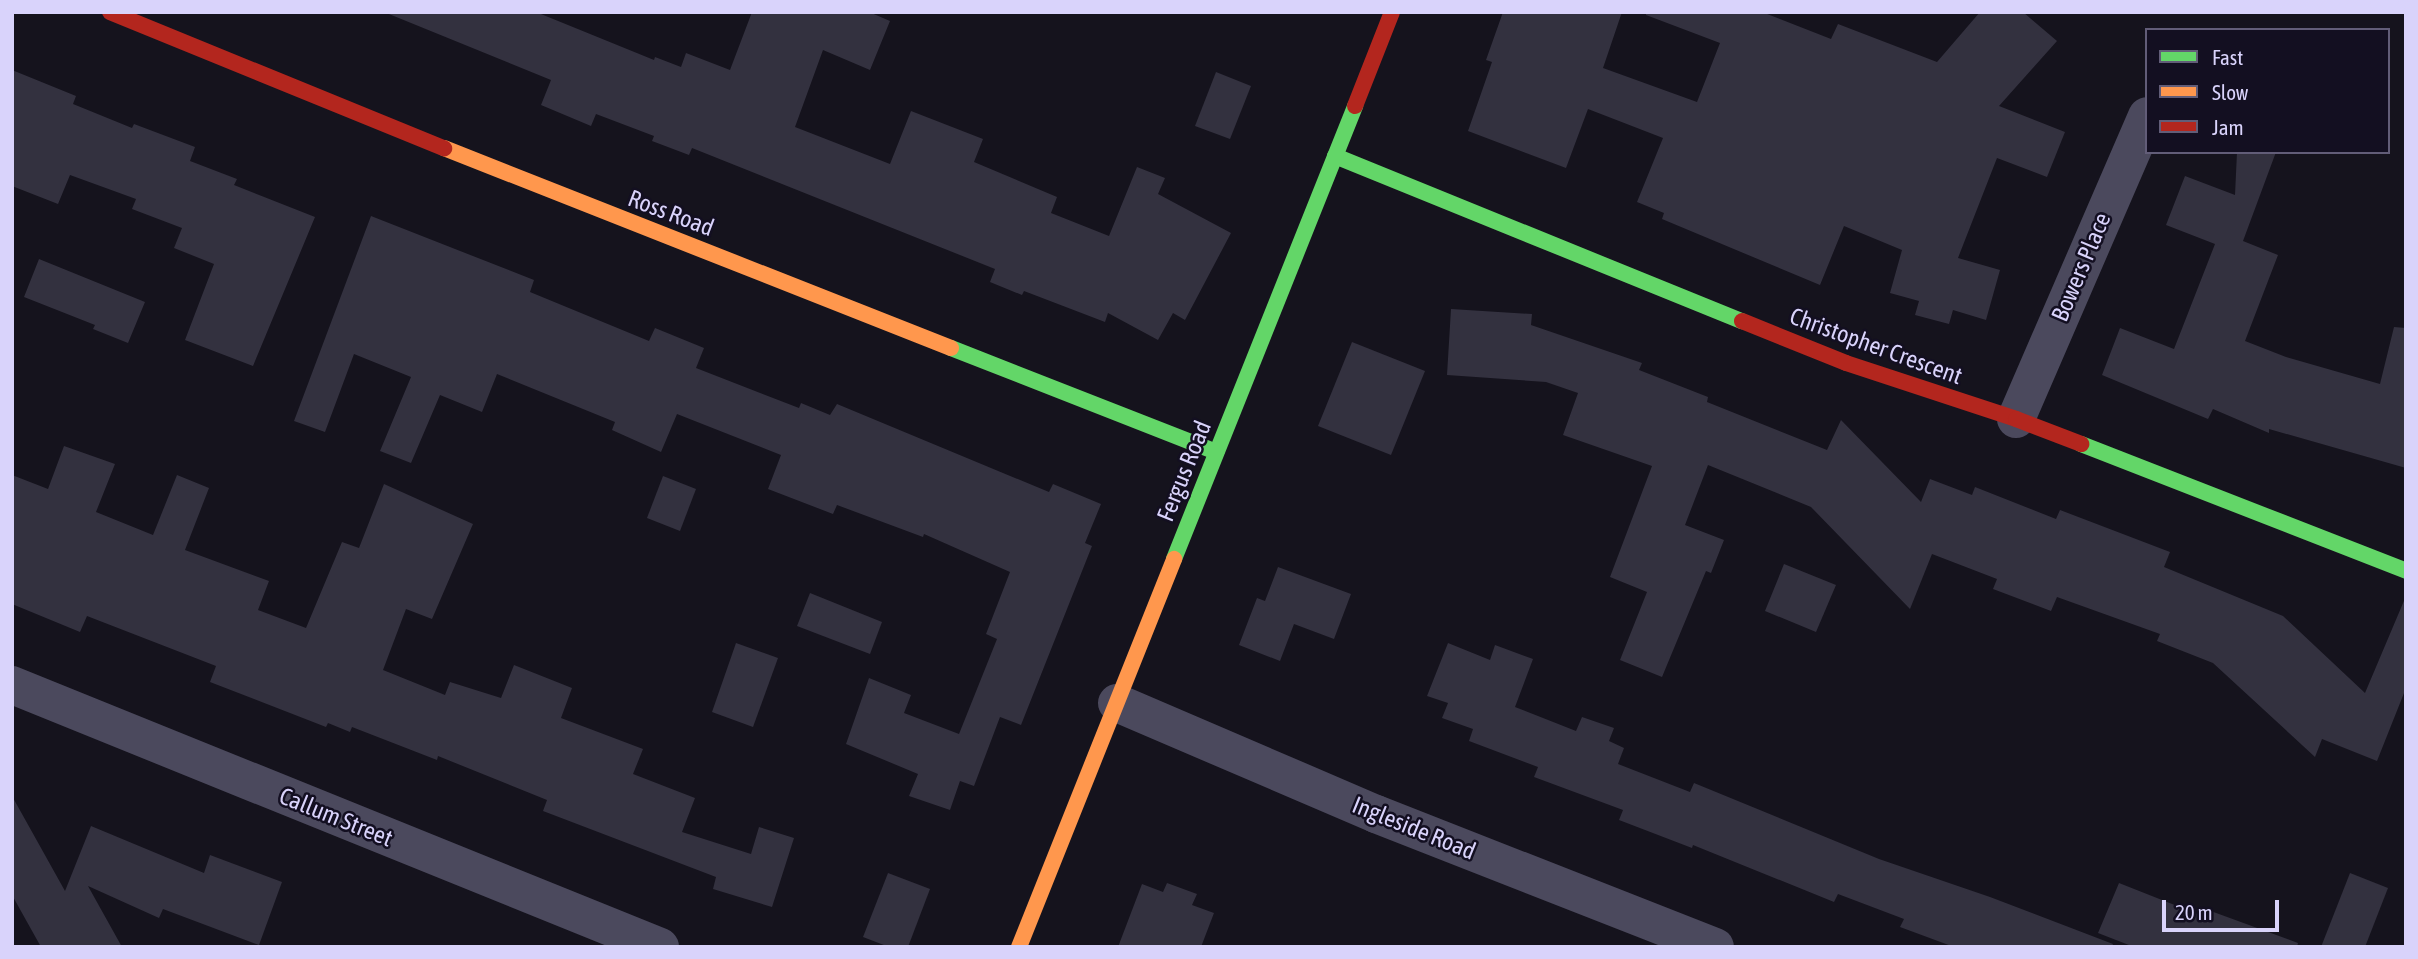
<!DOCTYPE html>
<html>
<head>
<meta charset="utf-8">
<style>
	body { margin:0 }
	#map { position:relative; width:2418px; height:959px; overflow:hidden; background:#15131d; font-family:"Asap Condensed",sans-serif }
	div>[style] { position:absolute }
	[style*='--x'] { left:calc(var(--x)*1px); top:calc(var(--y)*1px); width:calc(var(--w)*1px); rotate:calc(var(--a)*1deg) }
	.building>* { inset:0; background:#33313f }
	.street>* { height:38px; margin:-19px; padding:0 19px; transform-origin:19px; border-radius:19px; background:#4b495d }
	.fast>* { height:16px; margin:-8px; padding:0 8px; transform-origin:8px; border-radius:8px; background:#63d668 }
	.slow>* { height:16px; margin:-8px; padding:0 8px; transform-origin:8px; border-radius:8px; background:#ff974d }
	.jam>* { height:16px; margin:-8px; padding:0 8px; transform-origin:8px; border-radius:8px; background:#b3261e }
	span { translate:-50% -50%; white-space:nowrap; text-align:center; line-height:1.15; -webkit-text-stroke:5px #130f21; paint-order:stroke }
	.street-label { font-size:24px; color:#d9d3fb }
	.frame { position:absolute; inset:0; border:14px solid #d9d3fb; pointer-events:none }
	.legend { position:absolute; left:2145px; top:28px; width:245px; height:126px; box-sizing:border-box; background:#130f21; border:2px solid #625d78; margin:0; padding:9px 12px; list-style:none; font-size:21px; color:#d9d3fb }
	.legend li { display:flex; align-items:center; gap:14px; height:35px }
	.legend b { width:35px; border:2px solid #625d78 }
	.scale { position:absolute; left:2162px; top:900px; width:117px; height:32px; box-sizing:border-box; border:4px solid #d9d3fb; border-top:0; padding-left:9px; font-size:21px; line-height:24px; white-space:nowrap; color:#d9d3fb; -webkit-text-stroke:5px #130f21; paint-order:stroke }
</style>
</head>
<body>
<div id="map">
	<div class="building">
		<i style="clip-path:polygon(384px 12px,536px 12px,654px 60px,655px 57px,681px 67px,686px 53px,730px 70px,752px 12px,869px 12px,890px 21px,870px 70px,823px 50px,795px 127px,890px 164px,911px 111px,983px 139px,974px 162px,1057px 197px,1051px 213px,1109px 236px,1137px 167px,1165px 178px,1158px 194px,1231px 233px,1185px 320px,1173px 313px,1158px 340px,1108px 313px,1105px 322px,1024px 291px,1022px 295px,990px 282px,995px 269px,692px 148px,689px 155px,652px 141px,654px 136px,596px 114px,591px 126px,541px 105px,551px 80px)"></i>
		<i style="clip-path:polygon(1503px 12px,1622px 12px,1603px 68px,1697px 102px,1720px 43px,1646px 15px,1646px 12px,1762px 12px,1831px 39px,1838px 24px,1937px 62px,1980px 12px,2023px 12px,2057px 41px,1999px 106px,2065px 132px,2047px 177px,1997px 158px,1958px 258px,2000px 270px,1986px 320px,1953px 310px,1949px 324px,1915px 315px,1919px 301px,1890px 293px,1902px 250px,1844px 226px,1820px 285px,1662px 219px,1664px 213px,1637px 202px,1663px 138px,1588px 109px,1566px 168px,1468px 131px,1492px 62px,1486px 60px)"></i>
		<i style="clip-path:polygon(12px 70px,76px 96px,73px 104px,132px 128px,134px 124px,195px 147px,190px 161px,237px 179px,234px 185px,315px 217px,253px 366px,185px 340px,214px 264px,174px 248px,182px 228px,132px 209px,136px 199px,70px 175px,58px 204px,12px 186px)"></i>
		<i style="clip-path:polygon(1216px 72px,1251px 86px,1230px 139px,1195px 126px)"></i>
		<i style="clip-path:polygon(2237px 152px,2276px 152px,2243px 241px,2278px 255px,2245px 341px,2286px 357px,2380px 384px,2394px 327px,2406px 328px,2406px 468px,2269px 429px,2269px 433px,2213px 409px,2208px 419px,2102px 375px,2120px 328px,2174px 349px,2215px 244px,2166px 225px,2185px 176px,2235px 195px)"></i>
		<i style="clip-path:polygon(371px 216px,534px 280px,530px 292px,649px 341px,655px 328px,704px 348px,696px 368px,799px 408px,801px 403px,830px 415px,837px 404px,1049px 492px,1053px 484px,1101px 504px,1085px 543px,1092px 546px,1021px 725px,1000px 717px,974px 786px,960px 781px,950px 810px,909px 796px,918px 774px,846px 744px,869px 678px,911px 695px,904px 713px,959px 734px,997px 639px,986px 634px,1010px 572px,924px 534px,923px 537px,837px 505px,833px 514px,768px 489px,781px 455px,677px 414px,661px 452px,612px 430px,615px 422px,497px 374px,482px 412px,440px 395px,411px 463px,380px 451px,411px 377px,354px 354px,325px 432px,294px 421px)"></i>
		<i style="clip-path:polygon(39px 259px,145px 302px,128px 343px,93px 329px,95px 325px,24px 297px)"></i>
		<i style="clip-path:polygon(1451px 309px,1532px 314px,1531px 325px,1642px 363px,1639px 370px,1708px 397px,1707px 402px,1827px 450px,1841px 420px,1921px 502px,1930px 479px,1972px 495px,1975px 487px,2056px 519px,2060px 510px,2170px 552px,2164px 567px,2283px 616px,2365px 693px,2406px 596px,2406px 688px,2377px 761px,2322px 739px,2315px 757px,2213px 663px,2157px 641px,2160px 634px,2057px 597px,2051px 611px,1993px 589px,1997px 579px,1932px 554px,1910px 609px,1811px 507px,1708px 465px,1685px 525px,1724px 540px,1711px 573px,1706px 571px,1662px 677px,1620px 660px,1647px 592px,1610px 577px,1652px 466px,1563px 435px,1578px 393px,1546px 382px,1447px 375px)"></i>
		<i style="clip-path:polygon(1352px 342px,1425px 371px,1391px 455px,1318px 426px)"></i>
		<i style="clip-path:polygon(64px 446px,115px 464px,96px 512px,153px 535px,177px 475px,209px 488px,185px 550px,269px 581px,258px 610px,306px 628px,342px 542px,359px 548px,384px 484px,473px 524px,432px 619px,406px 609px,383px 670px,445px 695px,450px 682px,501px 698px,514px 665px,572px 688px,561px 718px,643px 749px,633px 774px,695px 798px,682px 832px,751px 854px,759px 827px,794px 838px,772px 907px,713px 889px,716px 877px,543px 811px,547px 800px,438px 756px,437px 760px,352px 727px,350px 732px,328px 723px,326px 727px,210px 682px,216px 666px,87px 616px,80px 632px,12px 604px,12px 475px,48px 489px)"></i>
		<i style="clip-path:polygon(663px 476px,696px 489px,680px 531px,647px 518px)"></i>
		<i style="clip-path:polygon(1784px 564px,1836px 585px,1816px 632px,1765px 611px)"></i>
		<i style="clip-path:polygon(1278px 567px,1351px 594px,1334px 639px,1294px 624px,1280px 661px,1239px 645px,1257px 598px,1265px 601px)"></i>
		<i style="clip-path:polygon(810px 593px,882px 622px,870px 654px,797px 626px)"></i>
		<i style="clip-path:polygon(736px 643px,778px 658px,753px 727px,712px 712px)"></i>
		<i style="clip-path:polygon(1448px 643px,1490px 660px,1495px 645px,1533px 659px,1515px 707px,1576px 731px,1582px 717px,1614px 728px,1609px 741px,1624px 748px,1618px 764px,1690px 792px,1694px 783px,1879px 859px,1990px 897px,2113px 944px,2112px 947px,1954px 947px,1900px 927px,1904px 919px,1838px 894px,1834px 902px,1693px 845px,1692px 848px,1619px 820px,1623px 810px,1534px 777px,1538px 767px,1469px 741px,1473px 729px,1442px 718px,1448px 703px,1427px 696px)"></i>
		<i style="clip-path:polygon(12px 796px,65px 891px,91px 826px,204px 873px,210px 855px,282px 882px,259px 945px,163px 909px,159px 918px,88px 886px,122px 947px,41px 947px,12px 895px)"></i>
		<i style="clip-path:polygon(888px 873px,930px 889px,908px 947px,889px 947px,863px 937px)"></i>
		<i style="clip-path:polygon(2350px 873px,2388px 888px,2365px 947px,2321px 947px)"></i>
		<i style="clip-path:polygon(1167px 883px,1197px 894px,1192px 905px,1214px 913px,1201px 947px,1118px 947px,1142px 884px,1163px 892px)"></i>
		<i style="clip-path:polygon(2119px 883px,2205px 917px,2208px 910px,2298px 943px,2297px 947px,2134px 947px,2098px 933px)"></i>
	</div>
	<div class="street">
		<i style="--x:2016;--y:419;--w:330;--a:-66.6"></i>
		<i style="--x:12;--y:685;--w:699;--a:22.01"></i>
		<i style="--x:1117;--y:703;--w:282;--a:23.2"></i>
		<i style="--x:1376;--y:814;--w:364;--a:21.4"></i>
	</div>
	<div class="fast">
		<i style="--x:1335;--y:156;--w:439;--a:22.1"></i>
		<i style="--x:951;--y:348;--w:285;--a:21.4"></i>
		<i style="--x:2081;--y:444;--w:349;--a:21.3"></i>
		<i style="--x:1174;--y:559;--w:488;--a:-68.2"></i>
	</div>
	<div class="slow">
		<i style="--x:444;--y:148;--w:545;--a:21.53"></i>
		<i style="--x:1019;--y:947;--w:418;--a:-68.2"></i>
	</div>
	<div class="jam">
		<i style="--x:110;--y:12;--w:361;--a:22.2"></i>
		<i style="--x:1355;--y:106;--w:101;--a:-68.5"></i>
		<i style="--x:1742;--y:321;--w:112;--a:22"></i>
		<i style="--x:1846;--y:363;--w:179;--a:18.2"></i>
		<i style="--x:2016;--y:419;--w:70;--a:21"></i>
	</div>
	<div class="street-label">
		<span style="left:671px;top:213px;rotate:21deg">Ross Road</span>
		<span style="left:2081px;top:267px;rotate:-67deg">Bowers Place</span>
		<span style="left:1876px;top:346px;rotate:20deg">Christopher Crescent</span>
		<span style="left:1184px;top:471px;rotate:-68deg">Fergus Road</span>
		<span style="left:336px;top:817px;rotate:22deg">Callum Street</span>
		<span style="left:1414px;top:828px;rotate:22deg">Ingleside Road</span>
	</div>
	<div class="frame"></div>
	<ul class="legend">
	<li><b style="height:9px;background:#63d668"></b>Fast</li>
	<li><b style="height:9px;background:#ff974d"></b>Slow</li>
	<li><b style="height:9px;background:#b3261e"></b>Jam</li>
	</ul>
	<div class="scale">20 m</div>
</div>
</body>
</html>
